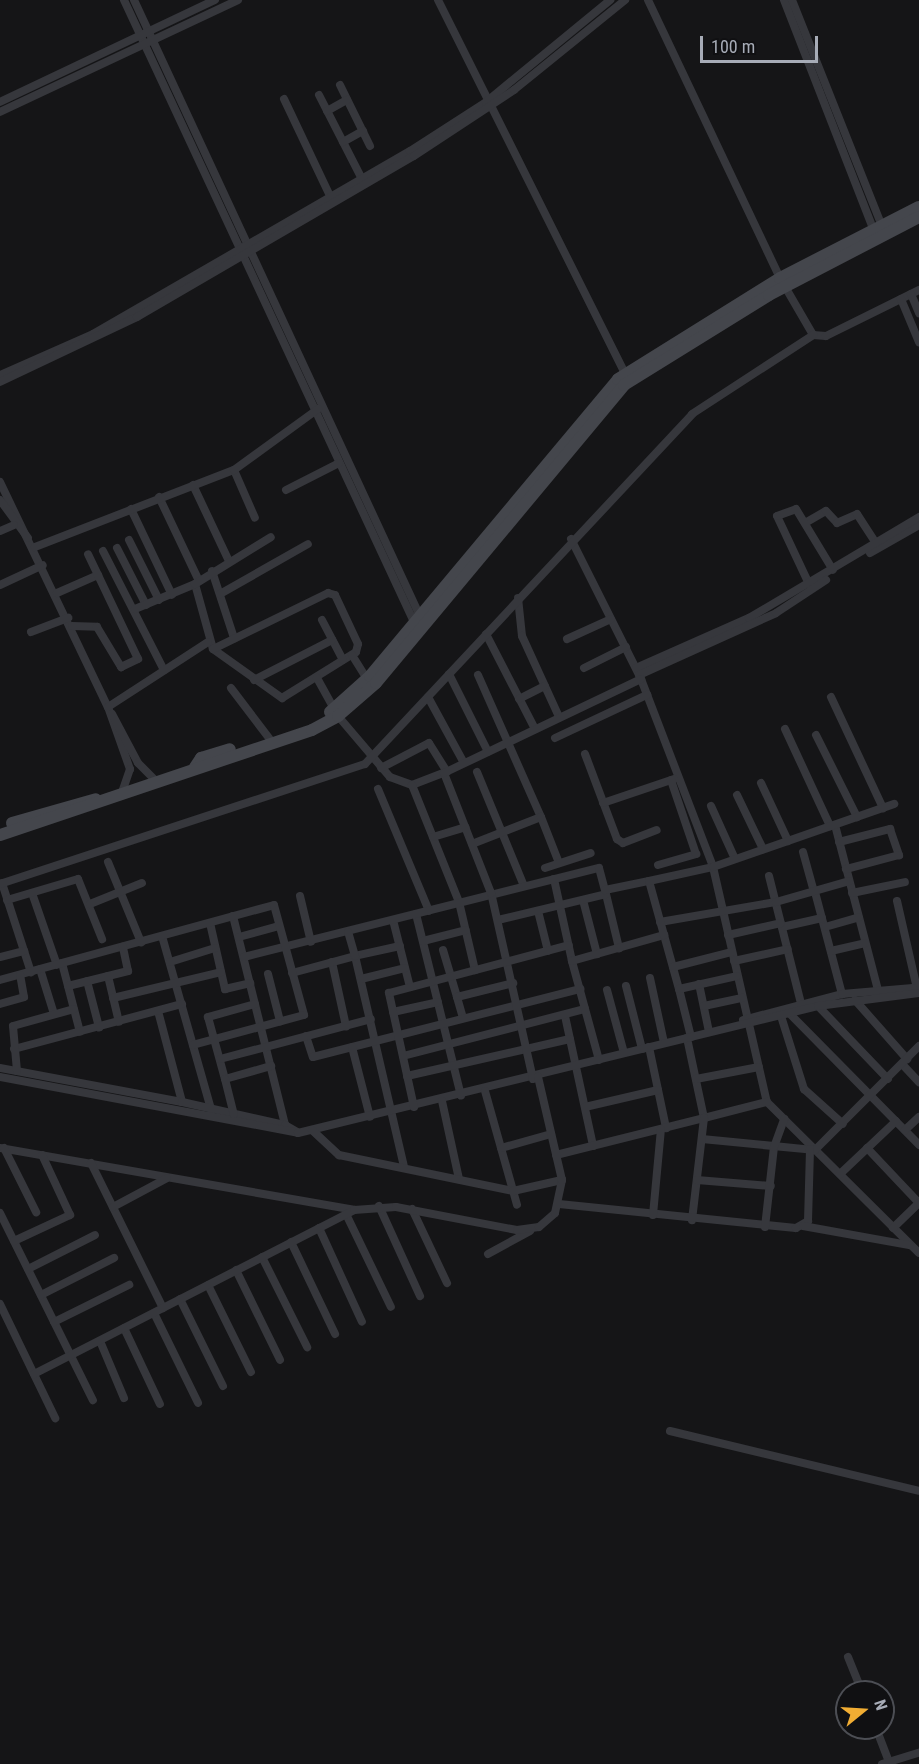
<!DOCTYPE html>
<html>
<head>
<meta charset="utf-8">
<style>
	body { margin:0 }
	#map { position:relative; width:919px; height:1764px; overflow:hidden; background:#151517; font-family:"Roboto Condensed",sans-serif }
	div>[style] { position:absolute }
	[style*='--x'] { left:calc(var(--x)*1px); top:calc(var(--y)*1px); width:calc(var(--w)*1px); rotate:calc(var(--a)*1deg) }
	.street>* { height:8px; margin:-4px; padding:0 4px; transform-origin:4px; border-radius:4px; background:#36373c }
	.secondary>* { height:12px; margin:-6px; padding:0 6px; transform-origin:6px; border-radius:6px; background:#44464c }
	span { translate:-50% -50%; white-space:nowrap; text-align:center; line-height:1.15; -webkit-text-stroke:4.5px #101012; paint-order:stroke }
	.north { position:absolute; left:835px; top:1680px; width:60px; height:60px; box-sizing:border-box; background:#101012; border:2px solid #4c4e54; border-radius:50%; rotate:72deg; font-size:16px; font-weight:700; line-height:24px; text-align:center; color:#a7acb7 }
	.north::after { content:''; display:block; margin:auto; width:21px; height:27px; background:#f1ad33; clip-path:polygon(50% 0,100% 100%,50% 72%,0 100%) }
	.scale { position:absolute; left:700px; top:36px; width:118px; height:27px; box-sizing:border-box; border:3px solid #a7acb7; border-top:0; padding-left:8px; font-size:18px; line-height:21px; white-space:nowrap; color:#a7acb7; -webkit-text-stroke:4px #101012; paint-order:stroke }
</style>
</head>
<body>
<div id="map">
	<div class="street">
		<i style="--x:124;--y:0;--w:686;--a:65"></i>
		<i style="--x:134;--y:0;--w:677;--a:65.1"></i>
		<i style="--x:438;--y:0;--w:417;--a:63.4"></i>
		<i style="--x:648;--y:0;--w:308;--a:64.6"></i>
		<i style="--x:780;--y:278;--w:66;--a:59.9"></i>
		<i style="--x:813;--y:335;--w:13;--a:4"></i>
		<i style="--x:826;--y:336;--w:104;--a:-26.3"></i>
		<i style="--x:784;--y:0;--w:250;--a:68.7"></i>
		<i style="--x:792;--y:0;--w:249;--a:68.3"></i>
		<i style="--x:340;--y:85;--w:68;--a:63.8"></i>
		<i style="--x:319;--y:95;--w:99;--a:62.9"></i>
		<i style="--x:284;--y:99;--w:110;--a:64.6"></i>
		<i style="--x:0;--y:102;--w:238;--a:-25.4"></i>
		<i style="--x:327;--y:111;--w:23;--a:-29"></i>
		<i style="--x:0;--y:112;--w:263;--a:-25.2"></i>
		<i style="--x:343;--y:142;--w:23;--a:-29"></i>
		<i style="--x:911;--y:294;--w:21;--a:67"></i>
		<i style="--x:901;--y:299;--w:47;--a:67.3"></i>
		<i style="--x:0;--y:375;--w:102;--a:-23.8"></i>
		<i style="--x:93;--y:334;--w:366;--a:-30"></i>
		<i style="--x:410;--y:151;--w:90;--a:-32.8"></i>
		<i style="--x:486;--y:102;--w:161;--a:-39.4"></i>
		<i style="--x:0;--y:382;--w:152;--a:-25.4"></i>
		<i style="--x:137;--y:317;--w:320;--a:-30.2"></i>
		<i style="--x:414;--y:156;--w:120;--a:-33.4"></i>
		<i style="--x:514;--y:90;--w:143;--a:-39"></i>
		<i style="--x:234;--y:470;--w:52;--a:66.4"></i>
		<i style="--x:0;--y:482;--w:250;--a:64.4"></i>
		<i style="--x:108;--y:707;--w:66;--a:70.5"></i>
		<i style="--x:130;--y:769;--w:24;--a:109"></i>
		<i style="--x:193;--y:485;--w:82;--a:64.7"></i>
		<i style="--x:286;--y:490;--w:59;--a:-27"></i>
		<i style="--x:159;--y:497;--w:93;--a:64.5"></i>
		<i style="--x:0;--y:500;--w:47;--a:53.6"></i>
		<i style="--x:131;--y:509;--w:95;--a:64.5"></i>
		<i style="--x:805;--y:523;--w:24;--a:-30"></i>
		<i style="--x:826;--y:511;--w:16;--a:47"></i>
		<i style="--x:837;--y:523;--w:22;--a:-24"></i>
		<i style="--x:857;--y:514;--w:35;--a:57"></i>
		<i style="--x:0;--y:531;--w:15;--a:-23"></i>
		<i style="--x:571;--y:539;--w:157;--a:63.4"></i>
		<i style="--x:641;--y:679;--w:201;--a:69"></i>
		<i style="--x:713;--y:867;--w:241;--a:77.1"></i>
		<i style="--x:767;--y:1102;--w:214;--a:44.8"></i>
		<i style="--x:129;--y:540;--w:67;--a:63.4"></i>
		<i style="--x:35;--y:547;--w:213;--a:-21.2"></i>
		<i style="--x:234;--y:470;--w:104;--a:-36"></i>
		<i style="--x:117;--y:548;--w:64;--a:63"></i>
		<i style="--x:103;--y:551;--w:134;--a:62.9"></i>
		<i style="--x:870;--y:553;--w:56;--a:-29.7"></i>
		<i style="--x:212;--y:571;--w:71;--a:71.8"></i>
		<i style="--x:195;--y:584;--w:67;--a:74.5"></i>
		<i style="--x:213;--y:649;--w:85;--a:35.4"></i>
		<i style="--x:282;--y:698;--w:87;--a:-31.9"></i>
		<i style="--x:356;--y:652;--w:8;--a:-76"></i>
		<i style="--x:358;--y:644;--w:54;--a:-115.1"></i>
		<i style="--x:335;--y:595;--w:7;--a:-164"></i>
		<i style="--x:328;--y:593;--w:128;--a:154"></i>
		<i style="--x:809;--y:584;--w:75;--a:-115.2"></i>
		<i style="--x:777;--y:516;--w:20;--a:-20"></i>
		<i style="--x:796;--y:509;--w:71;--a:58.8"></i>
		<i style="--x:0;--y:585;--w:47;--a:-24.9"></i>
		<i style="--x:57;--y:593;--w:45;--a:-23.7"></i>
		<i style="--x:220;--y:594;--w:101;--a:-29.6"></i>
		<i style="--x:518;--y:598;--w:38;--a:84"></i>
		<i style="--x:522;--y:636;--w:89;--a:65.4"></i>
		<i style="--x:135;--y:609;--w:65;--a:-22.6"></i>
		<i style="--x:195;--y:584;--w:89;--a:-31.7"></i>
		<i style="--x:322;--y:620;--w:45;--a:62.3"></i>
		<i style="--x:72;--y:626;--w:25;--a:2"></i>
		<i style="--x:97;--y:627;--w:47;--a:59"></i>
		<i style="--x:121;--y:667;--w:19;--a:-25"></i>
		<i style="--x:138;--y:659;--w:116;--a:-115.5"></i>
		<i style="--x:31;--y:632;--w:40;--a:-21"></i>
		<i style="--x:486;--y:634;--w:107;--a:62.7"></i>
		<i style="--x:567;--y:639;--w:48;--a:-24.4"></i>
		<i style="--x:352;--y:655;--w:28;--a:58"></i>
		<i style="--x:584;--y:668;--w:47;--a:-26.6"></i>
		<i style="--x:636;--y:668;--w:124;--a:-23.9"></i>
		<i style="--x:749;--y:618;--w:198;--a:-30.7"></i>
		<i style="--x:449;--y:674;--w:87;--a:63.4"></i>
		<i style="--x:478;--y:675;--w:155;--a:66.1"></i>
		<i style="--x:639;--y:675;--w:150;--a:-24.3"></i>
		<i style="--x:776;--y:613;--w:60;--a:-33.4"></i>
		<i style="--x:317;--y:678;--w:43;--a:61.1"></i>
		<i style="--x:338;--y:716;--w:80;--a:49.6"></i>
		<i style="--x:390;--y:777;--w:23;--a:20"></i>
		<i style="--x:412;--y:785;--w:34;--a:-21"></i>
		<i style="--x:254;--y:680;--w:88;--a:-27.1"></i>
		<i style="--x:231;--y:688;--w:63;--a:52.8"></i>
		<i style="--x:428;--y:697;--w:75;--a:61.4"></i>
		<i style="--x:831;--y:697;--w:123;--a:64.9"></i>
		<i style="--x:519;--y:699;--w:29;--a:-27"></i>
		<i style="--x:108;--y:707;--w:119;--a:-33"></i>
		<i style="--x:112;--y:714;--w:55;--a:62"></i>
		<i style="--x:138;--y:763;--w:24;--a:45"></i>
		<i style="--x:785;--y:729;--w:107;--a:65.1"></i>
		<i style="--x:816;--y:735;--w:92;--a:63.4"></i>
		<i style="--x:555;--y:738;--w:102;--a:-25.1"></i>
		<i style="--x:585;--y:754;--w:91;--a:69.4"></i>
		<i style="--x:617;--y:839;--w:7;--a:34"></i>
		<i style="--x:623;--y:843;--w:36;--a:-21"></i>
		<i style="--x:381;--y:768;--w:54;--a:-27.5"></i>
		<i style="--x:429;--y:743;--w:34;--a:58"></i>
		<i style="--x:477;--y:772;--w:123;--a:67.6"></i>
		<i style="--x:761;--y:783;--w:64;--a:65"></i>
		<i style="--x:412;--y:785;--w:126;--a:68.1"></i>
		<i style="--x:459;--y:902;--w:70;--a:76.8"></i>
		<i style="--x:378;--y:789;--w:132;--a:67.3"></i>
		<i style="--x:737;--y:795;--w:60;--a:64.3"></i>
		<i style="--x:603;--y:803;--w:75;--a:-18.7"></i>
		<i style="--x:711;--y:806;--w:58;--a:65.6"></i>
		<i style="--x:835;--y:825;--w:171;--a:75.4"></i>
		<i style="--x:433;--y:837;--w:34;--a:-17"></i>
		<i style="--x:839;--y:842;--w:53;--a:-14.3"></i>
		<i style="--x:890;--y:829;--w:28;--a:71"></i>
		<i style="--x:899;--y:855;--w:55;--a:165.2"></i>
		<i style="--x:472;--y:844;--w:74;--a:-21.4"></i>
		<i style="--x:541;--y:817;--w:49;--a:68.6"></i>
		<i style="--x:803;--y:852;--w:41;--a:74.6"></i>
		<i style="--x:108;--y:862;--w:87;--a:67.6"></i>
		<i style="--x:658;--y:865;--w:40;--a:-16"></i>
		<i style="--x:696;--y:854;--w:78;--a:-108.7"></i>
		<i style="--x:545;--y:868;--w:48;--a:-18.1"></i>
		<i style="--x:769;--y:876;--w:135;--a:75.9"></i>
		<i style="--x:554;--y:879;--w:84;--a:77.6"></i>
		<i style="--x:2;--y:883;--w:94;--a:72"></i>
		<i style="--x:0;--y:884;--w:384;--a:-18.2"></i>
		<i style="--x:365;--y:764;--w:479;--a:-46.9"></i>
		<i style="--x:692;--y:414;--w:145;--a:-33.1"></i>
		<i style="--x:605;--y:890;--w:60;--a:76.4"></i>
		<i style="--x:815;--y:892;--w:106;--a:75.2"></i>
		<i style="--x:32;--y:893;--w:76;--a:70.9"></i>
		<i style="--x:852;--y:893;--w:54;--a:-11.7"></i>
		<i style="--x:300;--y:896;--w:47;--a:76.6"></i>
		<i style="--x:7;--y:900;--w:74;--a:-16.5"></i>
		<i style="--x:78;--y:879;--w:65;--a:68.2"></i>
		<i style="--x:583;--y:900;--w:56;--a:75.5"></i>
		<i style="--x:897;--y:901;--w:89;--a:77.1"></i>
		<i style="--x:90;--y:904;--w:56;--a:-22"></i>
		<i style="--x:538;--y:911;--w:41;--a:76"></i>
		<i style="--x:416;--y:914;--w:187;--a:76.1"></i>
		<i style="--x:233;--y:916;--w:215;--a:76"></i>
		<i style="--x:393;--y:920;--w:69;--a:75.8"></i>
		<i style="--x:498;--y:920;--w:111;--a:-13.5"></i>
		<i style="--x:660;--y:922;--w:118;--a:-9.8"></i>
		<i style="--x:776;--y:902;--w:76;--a:-16"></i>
		<i style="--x:210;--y:923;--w:68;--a:77.2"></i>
		<i style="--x:225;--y:989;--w:26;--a:-13"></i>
		<i style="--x:782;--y:927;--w:41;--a:-12.7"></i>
		<i style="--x:825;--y:927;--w:35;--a:-16"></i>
		<i style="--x:664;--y:935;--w:56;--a:74.5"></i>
		<i style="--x:728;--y:935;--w:54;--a:-12.8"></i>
		<i style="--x:162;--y:936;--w:180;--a:74.2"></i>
		<i style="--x:239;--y:937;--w:41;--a:-15.4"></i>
		<i style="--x:423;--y:941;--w:44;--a:-14.3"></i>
		<i style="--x:400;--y:946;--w:46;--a:167.5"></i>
		<i style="--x:355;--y:956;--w:217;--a:76.9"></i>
		<i style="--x:443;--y:950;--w:49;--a:73.4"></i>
		<i style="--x:831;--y:951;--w:35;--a:-13"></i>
		<i style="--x:0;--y:957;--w:25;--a:-14"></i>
		<i style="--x:244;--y:957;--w:366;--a:-14.1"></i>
		<i style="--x:599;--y:868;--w:23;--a:75"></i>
		<i style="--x:605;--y:890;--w:45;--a:-11.6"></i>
		<i style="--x:734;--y:961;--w:55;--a:-12.5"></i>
		<i style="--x:170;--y:962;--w:47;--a:-17.3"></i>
		<i style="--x:332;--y:962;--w:66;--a:77.7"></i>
		<i style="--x:62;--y:963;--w:71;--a:75.4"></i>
		<i style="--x:673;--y:967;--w:61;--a:-14.3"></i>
		<i style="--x:40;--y:969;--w:47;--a:72.7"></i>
		<i style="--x:292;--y:973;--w:65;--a:-15.1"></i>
		<i style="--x:355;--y:956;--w:25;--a:-106"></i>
		<i style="--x:268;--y:974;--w:49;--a:75.7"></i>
		<i style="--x:108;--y:976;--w:47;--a:76.6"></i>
		<i style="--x:650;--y:978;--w:66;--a:77.8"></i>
		<i style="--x:361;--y:979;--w:45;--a:-14"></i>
		<i style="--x:0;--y:980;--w:284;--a:-15.3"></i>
		<i style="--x:274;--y:905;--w:114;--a:74.7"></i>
		<i style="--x:304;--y:1015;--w:115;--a:164.9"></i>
		<i style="--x:87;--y:981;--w:48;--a:75.4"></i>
		<i style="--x:699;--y:984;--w:49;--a:78.2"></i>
		<i style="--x:68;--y:986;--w:62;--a:-14"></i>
		<i style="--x:128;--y:971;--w:25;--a:-102"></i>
		<i style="--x:626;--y:986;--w:65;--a:75.7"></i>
		<i style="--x:607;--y:990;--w:65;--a:74.9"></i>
		<i style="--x:113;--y:998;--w:111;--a:-13.5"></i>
		<i style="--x:855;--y:1000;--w:79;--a:48.6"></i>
		<i style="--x:0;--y:1004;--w:25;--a:-16"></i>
		<i style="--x:24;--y:997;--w:22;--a:-100"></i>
		<i style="--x:255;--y:1004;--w:49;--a:164.5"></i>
		<i style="--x:208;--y:1017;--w:64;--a:74.7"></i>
		<i style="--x:225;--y:1079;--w:48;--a:-15.8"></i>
		<i style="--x:704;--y:1006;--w:39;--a:-12"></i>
		<i style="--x:818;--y:1006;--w:101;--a:46.2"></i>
		<i style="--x:158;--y:1011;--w:94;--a:75.2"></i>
		<i style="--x:393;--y:1012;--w:46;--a:-12.5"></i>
		<i style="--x:790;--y:1014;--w:184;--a:45.4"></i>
		<i style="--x:565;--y:1016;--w:133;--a:77.8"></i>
		<i style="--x:781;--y:1016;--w:77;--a:72.5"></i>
		<i style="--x:804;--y:1089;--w:52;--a:41.9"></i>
		<i style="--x:463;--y:1018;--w:22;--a:-106"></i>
		<i style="--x:457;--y:997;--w:58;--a:-14"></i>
		<i style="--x:743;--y:1020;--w:102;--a:-14.7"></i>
		<i style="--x:842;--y:994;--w:71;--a:-4.8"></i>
		<i style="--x:306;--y:1036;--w:22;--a:72"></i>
		<i style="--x:313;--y:1057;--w:276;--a:-14.3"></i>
		<i style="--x:691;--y:1037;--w:49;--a:-104"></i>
		<i style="--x:679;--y:989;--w:59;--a:-12.6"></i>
		<i style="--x:687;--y:1038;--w:82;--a:78"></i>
		<i style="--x:704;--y:1118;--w:65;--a:-14.3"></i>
		<i style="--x:352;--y:1047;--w:72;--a:75.6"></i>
		<i style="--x:649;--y:1047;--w:83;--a:78.1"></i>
		<i style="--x:14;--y:1049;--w:174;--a:-15"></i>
		<i style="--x:403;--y:1056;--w:188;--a:-14.5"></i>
		<i style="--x:220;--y:1059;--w:156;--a:-14.8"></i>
		<i style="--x:599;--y:1060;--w:103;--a:-105.3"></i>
		<i style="--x:572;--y:961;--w:96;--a:-15.8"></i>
		<i style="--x:664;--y:935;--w:56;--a:-105.5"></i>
		<i style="--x:649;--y:881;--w:66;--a:-12.3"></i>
		<i style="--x:713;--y:867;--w:192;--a:-19.2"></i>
		<i style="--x:902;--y:1064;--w:25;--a:47"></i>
		<i style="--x:0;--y:1068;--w:185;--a:10.6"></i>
		<i style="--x:182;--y:1102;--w:106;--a:12.6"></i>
		<i style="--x:285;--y:1125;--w:14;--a:30"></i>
		<i style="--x:17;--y:1071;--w:45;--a:-95.1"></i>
		<i style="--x:13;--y:1026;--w:63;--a:-15.6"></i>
		<i style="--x:407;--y:1076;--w:167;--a:-12.8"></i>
		<i style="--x:0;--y:1077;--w:303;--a:10.6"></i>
		<i style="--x:298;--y:1133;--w:535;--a:-13.72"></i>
		<i style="--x:818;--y:1006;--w:102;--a:-7.3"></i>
		<i style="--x:225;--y:1079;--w:36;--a:76"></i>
		<i style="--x:533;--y:1079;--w:191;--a:-102.7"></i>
		<i style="--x:491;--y:893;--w:129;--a:-111.4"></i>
		<i style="--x:444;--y:773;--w:218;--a:-25.5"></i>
		<i style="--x:696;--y:1079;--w:64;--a:-10.8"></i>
		<i style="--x:485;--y:1091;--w:118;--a:74.3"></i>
		<i style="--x:442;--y:1101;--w:80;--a:77.7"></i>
		<i style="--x:414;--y:1107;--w:117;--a:-102.4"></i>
		<i style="--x:389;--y:993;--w:186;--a:-14.9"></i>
		<i style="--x:585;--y:1107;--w:75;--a:-13.1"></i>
		<i style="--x:312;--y:1130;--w:37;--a:43"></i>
		<i style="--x:339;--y:1155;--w:178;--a:11.7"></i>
		<i style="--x:513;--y:1191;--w:50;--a:-12.7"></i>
		<i style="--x:905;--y:1130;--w:19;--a:-43"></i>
		<i style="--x:702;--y:1139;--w:114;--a:5.6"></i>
		<i style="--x:815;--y:1150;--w:147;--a:-45"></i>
		<i style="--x:0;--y:1148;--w:359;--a:9.9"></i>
		<i style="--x:4;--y:1148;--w:72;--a:63.4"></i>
		<i style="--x:501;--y:1148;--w:52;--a:-15.6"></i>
		<i style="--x:867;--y:1148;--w:76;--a:46.6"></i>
		<i style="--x:556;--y:1155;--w:153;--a:-14"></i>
		<i style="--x:704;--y:1118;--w:103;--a:96.7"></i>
		<i style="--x:91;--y:1163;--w:162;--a:63.6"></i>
		<i style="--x:840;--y:1174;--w:77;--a:-43.4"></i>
		<i style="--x:697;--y:1180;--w:74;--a:4.6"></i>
		<i style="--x:559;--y:1204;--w:238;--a:5.8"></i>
		<i style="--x:796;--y:1228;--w:14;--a:-30"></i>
		<i style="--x:808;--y:1221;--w:72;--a:-88.4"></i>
		<i style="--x:379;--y:1206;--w:99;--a:65.5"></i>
		<i style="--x:113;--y:1207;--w:61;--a:-28.2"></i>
		<i style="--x:412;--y:1209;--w:82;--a:64.7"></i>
		<i style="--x:0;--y:1213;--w:209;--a:63.6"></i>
		<i style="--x:346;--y:1214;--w:103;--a:64.2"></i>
		<i style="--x:653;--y:1215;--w:86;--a:-84.7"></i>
		<i style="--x:803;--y:1226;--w:108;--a:10.2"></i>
		<i style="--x:765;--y:1227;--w:81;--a:-83.6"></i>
		<i style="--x:774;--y:1147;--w:30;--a:-70"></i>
		<i style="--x:319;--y:1228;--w:103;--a:65.4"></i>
		<i style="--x:893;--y:1228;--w:36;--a:-44"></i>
		<i style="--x:14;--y:1241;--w:62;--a:-24.9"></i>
		<i style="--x:70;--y:1215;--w:66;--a:-115"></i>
		<i style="--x:291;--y:1242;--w:102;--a:64.4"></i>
		<i style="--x:488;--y:1254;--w:48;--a:-28.7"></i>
		<i style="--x:262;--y:1257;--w:101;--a:63.4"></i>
		<i style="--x:28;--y:1269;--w:75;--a:-26.9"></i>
		<i style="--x:236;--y:1270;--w:100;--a:63.9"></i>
		<i style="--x:208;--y:1285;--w:97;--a:63.7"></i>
		<i style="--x:41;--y:1295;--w:82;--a:-26.9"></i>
		<i style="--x:180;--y:1299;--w:97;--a:63.7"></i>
		<i style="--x:0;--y:1304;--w:127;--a:64.2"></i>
		<i style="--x:154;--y:1313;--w:100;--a:63.9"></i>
		<i style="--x:54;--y:1322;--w:84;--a:-26.3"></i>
		<i style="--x:124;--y:1328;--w:84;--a:64.7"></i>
		<i style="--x:100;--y:1341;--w:62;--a:67.2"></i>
		<i style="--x:34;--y:1374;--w:360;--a:-27.1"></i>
		<i style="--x:354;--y:1210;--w:42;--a:-4.1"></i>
		<i style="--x:396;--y:1207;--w:123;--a:10.8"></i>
		<i style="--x:517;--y:1230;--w:22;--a:-8"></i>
		<i style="--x:539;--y:1227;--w:21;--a:-41"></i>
		<i style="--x:555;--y:1213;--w:34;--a:-78"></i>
		<i style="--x:562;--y:1180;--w:106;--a:-103.1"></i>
		<i style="--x:670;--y:1431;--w:256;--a:13.5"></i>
		<i style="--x:848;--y:1657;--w:38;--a:68"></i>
		<i style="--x:876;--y:1728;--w:36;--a:69"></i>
		<i style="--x:882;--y:1764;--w:39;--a:-17"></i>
	</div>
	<div class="secondary">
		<i style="--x:330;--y:712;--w:54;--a:-42"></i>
		<i style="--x:370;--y:676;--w:387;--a:-50.1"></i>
		<i style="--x:618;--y:379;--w:191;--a:-31.9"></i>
		<i style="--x:780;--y:278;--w:156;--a:-27.1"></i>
		<i style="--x:195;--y:767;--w:11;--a:-56"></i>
		<i style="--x:201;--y:758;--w:30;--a:-17"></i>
		<i style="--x:12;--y:823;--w:87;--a:-15.9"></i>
		<i style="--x:0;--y:835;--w:329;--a:-18.6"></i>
		<i style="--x:312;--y:730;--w:30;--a:-28"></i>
		<i style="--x:338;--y:716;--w:50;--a:-41"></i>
		<i style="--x:376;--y:683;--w:388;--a:-50.2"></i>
		<i style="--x:624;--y:385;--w:171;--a:-31.8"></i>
		<i style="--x:769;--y:295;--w:169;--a:-27.5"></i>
	</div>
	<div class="north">N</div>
	<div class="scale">100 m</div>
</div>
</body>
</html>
